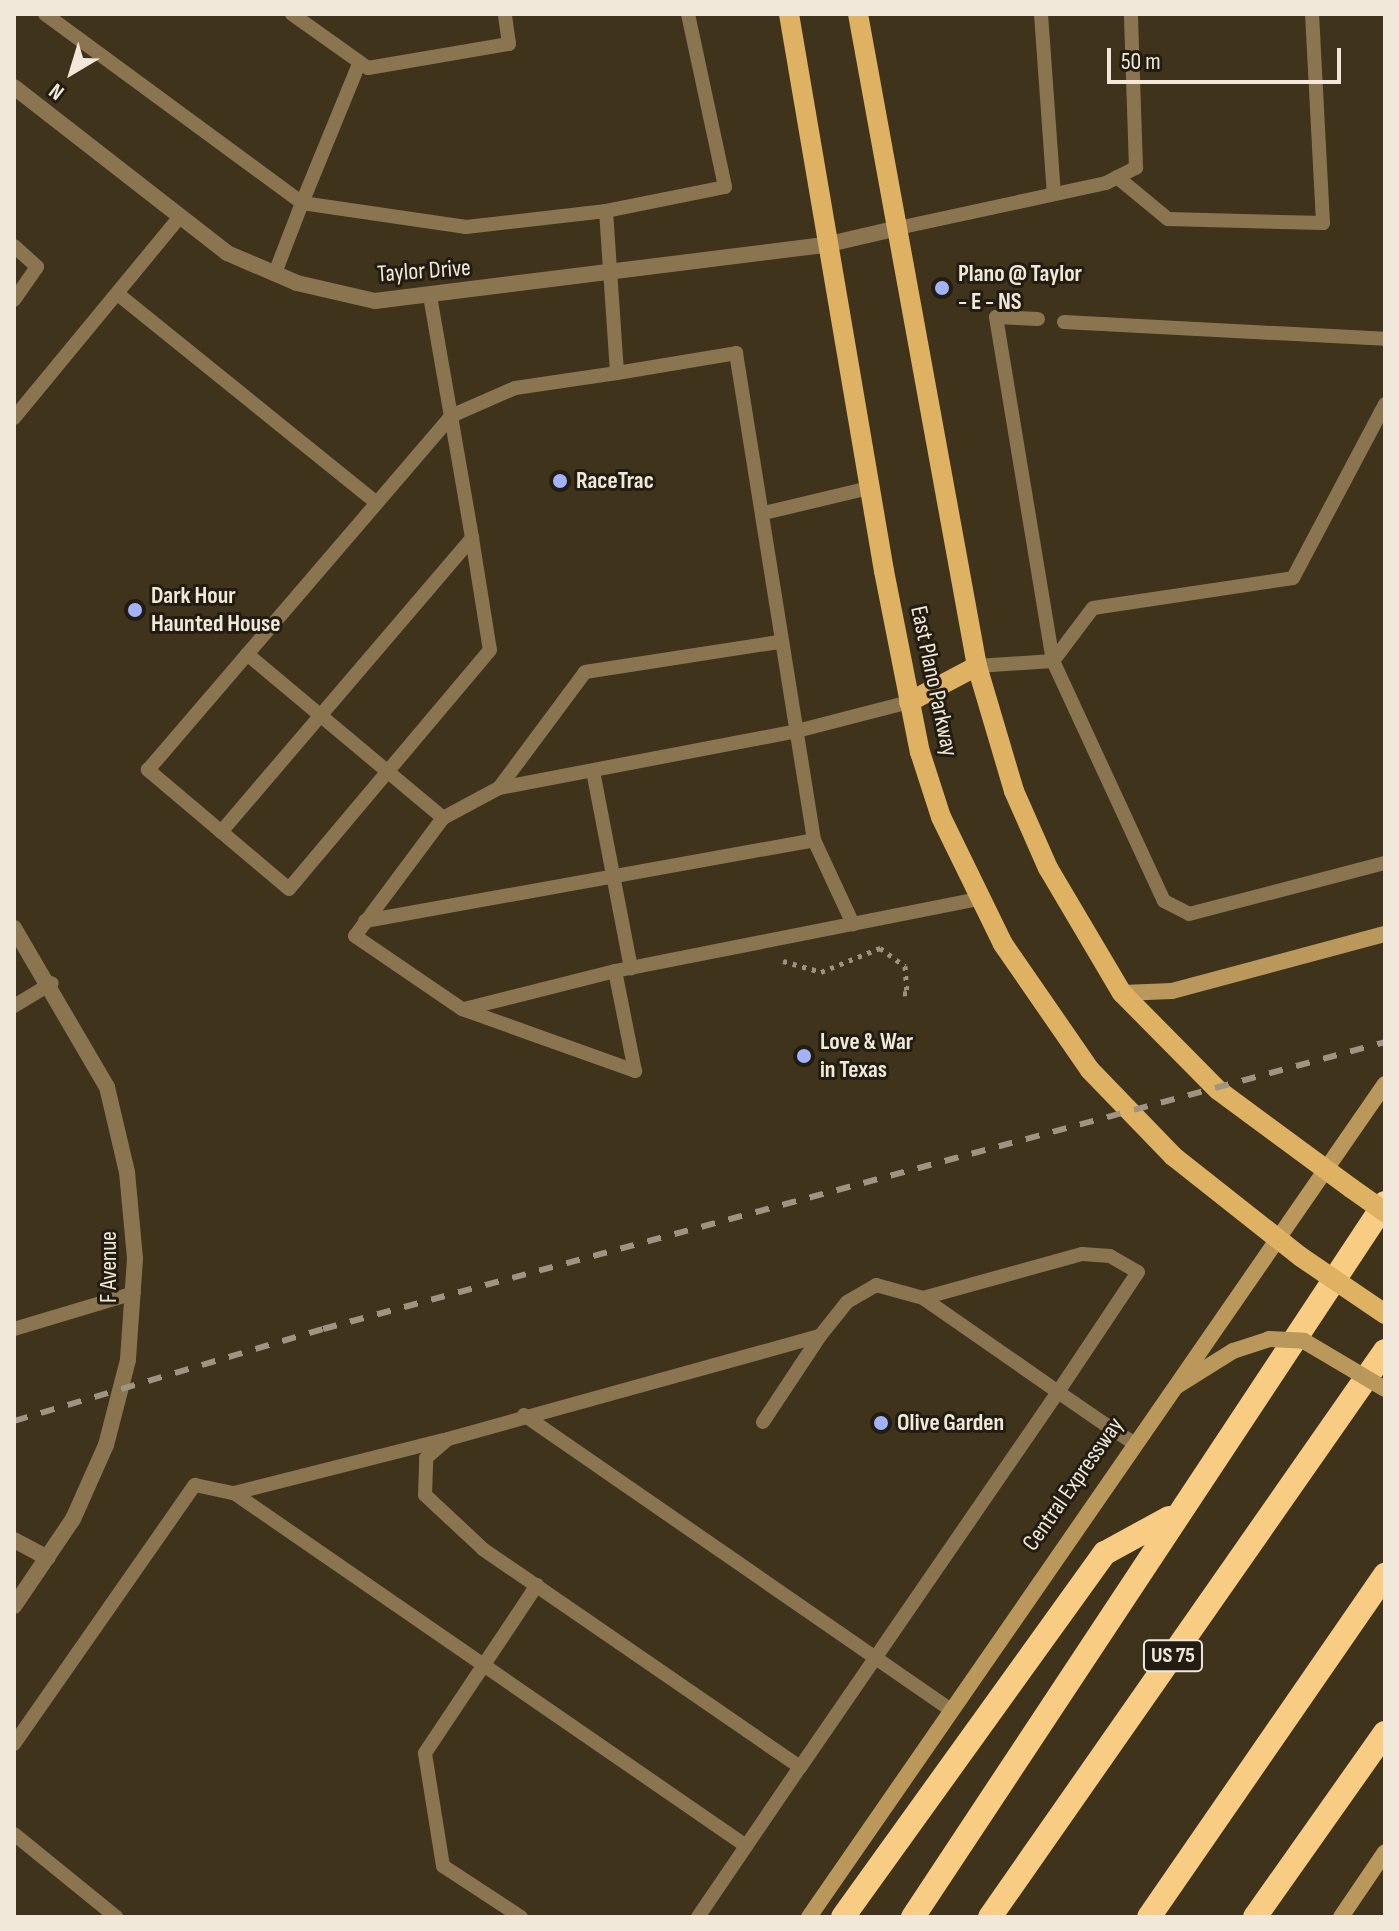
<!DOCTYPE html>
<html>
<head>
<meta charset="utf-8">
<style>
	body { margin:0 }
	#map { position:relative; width:1399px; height:1931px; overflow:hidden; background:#40331b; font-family:"Sofia Sans Condensed",sans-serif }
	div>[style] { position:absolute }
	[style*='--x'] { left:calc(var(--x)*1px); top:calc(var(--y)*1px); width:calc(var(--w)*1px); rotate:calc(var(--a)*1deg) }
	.path>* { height:5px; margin-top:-2.5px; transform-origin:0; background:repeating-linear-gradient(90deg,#9c927f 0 4px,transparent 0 10px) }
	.service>* { height:14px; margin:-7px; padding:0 7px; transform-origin:7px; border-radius:7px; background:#8a7550 }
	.minor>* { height:16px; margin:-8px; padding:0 8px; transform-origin:8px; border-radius:8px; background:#8a7550 }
	.tertiary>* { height:16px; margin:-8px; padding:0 8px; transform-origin:8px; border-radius:8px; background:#8a7550 }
	.secondary>* { height:16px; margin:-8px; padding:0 8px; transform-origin:8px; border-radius:8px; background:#ba985c }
	.primary>* { height:20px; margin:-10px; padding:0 10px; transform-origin:10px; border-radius:10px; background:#dfb263 }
	.motorway>* { height:24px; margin:-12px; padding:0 12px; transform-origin:12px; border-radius:12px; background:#f8cd83 }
	.rail>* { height:6px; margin-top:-3px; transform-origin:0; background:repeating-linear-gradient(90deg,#9e9481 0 14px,transparent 0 28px) }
	.secondary-bridge>* { height:16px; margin:-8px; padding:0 8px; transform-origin:8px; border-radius:8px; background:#ba985c }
	.primary-bridge>* { height:20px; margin:-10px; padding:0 10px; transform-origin:10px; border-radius:10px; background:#dfb263 }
	.dots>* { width:22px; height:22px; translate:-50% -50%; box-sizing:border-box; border:4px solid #221c11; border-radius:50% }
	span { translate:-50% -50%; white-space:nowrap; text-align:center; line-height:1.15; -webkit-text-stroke:6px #221c11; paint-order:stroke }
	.shield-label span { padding:2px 6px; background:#221c11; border:2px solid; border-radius:6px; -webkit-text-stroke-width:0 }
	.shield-label { font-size:22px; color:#f1e8da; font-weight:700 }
	.street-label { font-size:24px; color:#f1e8da }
	.poi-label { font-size:24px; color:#f1e8da; font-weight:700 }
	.left { translate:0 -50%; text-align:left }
	.frame { position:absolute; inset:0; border:16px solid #f1e8da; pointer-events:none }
	.north { position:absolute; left:32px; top:32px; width:80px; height:80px; -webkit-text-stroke:6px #221c11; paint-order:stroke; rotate:218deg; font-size:22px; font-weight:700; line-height:32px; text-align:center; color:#f1e8da }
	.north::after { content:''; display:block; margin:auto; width:28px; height:36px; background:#f1e8da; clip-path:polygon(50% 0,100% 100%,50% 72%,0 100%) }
	.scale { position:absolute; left:1107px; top:48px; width:234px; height:36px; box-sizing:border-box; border:4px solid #f1e8da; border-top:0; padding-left:10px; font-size:24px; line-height:28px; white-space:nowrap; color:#f1e8da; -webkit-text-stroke:6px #221c11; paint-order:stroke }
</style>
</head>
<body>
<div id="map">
	<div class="path">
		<i style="--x:783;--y:961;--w:40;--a:16"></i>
		<i style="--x:821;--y:972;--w:64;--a:-22.1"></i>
		<i style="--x:880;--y:948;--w:31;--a:36"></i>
		<i style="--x:905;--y:966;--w:27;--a:86"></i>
		<i style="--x:907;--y:993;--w:8;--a:173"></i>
	</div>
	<div class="service">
		<i style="--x:45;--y:14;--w:319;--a:36.3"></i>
		<i style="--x:302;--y:203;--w:150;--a:-67.7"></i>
		<i style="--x:292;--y:14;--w:93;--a:35.4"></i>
		<i style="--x:368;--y:68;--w:143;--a:-9.7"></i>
		<i style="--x:509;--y:44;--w:30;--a:-98"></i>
		<i style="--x:688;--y:14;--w:177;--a:77.9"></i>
		<i style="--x:725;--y:187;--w:121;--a:168.6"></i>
		<i style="--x:606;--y:211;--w:162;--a:86.1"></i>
		<i style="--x:617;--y:373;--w:121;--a:-9.5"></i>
		<i style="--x:736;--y:353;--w:493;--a:80.9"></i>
		<i style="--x:814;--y:840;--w:93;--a:65.1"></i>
		<i style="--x:1041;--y:14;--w:180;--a:85.9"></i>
		<i style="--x:1117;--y:177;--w:66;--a:39.5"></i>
		<i style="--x:1168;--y:219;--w:155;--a:1.5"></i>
		<i style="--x:1323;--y:223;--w:209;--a:-93"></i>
		<i style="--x:898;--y:228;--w:213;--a:-12.2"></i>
		<i style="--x:1106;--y:183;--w:34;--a:-27"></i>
		<i style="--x:1136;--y:168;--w:154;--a:-91.9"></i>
		<i style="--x:14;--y:246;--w:31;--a:42"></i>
		<i style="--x:37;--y:267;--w:40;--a:124.9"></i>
		<i style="--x:275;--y:273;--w:75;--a:-68.9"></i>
		<i style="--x:302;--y:203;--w:166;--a:8.3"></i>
		<i style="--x:466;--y:227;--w:141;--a:-6.5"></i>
		<i style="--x:119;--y:295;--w:331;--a:38.9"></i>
		<i style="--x:430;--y:296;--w:122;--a:80.1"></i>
		<i style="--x:451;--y:416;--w:124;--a:80.2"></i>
		<i style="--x:472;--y:538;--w:113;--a:80.9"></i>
		<i style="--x:490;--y:650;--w:312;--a:130.1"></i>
		<i style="--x:289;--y:889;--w:185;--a:-139.8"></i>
		<i style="--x:148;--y:770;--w:466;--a:-49.4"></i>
		<i style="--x:451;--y:416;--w:70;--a:-23.6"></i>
		<i style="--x:515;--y:388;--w:103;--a:-8.4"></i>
		<i style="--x:1038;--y:319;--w:42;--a:-177.3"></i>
		<i style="--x:996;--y:317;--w:349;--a:80.6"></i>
		<i style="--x:1053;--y:661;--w:264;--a:65.2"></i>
		<i style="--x:1164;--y:901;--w:28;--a:27"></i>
		<i style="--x:1189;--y:914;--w:203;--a:-14.6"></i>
		<i style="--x:1064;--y:322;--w:321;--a:3"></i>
		<i style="--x:14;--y:418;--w:258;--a:-50.5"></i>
		<i style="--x:764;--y:513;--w:108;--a:-13.4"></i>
		<i style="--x:247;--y:654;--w:256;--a:39.9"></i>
		<i style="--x:443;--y:818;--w:147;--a:126.7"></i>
		<i style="--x:355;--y:936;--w:130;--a:34.3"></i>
		<i style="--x:462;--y:1009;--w:184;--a:19.7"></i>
		<i style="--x:635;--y:1071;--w:102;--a:-101.3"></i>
		<i style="--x:615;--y:971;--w:371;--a:-11.2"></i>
		<i style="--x:977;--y:666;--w:76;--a:-3.8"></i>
		<i style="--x:1053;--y:661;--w:66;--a:-53"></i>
		<i style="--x:1093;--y:608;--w:202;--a:-8.5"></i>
		<i style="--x:1293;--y:578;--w:197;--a:-62.1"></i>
		<i style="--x:593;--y:771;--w:201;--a:79.1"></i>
		<i style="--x:499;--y:788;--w:144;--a:-53.4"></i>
		<i style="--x:585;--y:672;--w:196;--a:-8.8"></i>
		<i style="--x:443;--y:818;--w:64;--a:-28.2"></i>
		<i style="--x:499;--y:788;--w:299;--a:-10.8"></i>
		<i style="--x:793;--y:732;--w:120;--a:-14.5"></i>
		<i style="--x:221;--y:832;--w:387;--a:-49.5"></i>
		<i style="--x:365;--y:921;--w:456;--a:-10.2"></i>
		<i style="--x:14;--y:1006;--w:44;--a:-31.2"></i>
		<i style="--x:464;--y:1009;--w:156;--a:-14.1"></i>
		<i style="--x:923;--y:1298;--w:165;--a:-15.5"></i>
		<i style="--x:1082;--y:1254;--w:28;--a:4"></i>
		<i style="--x:1110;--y:1256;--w:32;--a:30"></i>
		<i style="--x:1138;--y:1272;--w:144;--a:123.7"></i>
		<i style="--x:1058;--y:1392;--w:455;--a:124.5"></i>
		<i style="--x:800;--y:1767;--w:385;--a:-145.5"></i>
		<i style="--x:483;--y:1549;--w:79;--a:-137"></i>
		<i style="--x:425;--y:1495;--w:37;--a:-88"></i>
		<i style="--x:426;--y:1458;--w:29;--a:-41"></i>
		<i style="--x:448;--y:1439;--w:386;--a:-15.5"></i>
		<i style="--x:820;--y:1336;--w:43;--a:-51.5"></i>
		<i style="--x:847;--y:1302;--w:34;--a:-30"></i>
		<i style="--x:876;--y:1285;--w:49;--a:15.5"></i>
		<i style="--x:923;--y:1298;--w:165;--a:34.8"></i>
		<i style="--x:1058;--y:1392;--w:62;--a:34.5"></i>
		<i style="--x:1109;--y:1427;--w:31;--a:33"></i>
		<i style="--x:14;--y:1329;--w:125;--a:-16.7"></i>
		<i style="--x:524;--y:1415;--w:519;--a:34.64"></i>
		<i style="--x:763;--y:1422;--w:103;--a:-56.5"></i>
		<i style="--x:234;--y:1493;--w:216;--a:-14.2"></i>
		<i style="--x:14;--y:1744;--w:316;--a:-55.1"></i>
		<i style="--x:195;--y:1485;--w:40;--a:12"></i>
		<i style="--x:234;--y:1493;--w:622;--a:34.58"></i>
		<i style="--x:14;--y:1834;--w:132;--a:39.1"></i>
		<i style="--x:521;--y:1917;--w:93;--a:-146.8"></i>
		<i style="--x:443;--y:1866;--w:114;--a:-99.1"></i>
		<i style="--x:425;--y:1753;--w:202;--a:-56.3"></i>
		<i style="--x:698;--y:1917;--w:181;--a:-55.8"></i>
	</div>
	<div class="minor">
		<i style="--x:14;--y:87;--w:270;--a:37.9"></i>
		<i style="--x:227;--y:253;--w:76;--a:23.2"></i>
		<i style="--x:297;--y:283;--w:80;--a:13"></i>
		<i style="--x:375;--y:301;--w:453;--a:-7.1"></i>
		<i style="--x:825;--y:245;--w:75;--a:-13.1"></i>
		<i style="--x:14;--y:1540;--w:38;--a:28"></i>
	</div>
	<div class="tertiary">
		<i style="--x:14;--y:928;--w:184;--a:59.7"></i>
		<i style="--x:107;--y:1087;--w:87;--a:76.8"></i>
		<i style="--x:127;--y:1172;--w:87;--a:84.7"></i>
		<i style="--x:135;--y:1259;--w:101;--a:94"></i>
		<i style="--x:128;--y:1360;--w:88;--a:104.5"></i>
		<i style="--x:106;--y:1445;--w:81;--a:114"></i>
		<i style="--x:73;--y:1519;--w:105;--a:124.1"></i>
	</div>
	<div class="secondary">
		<i style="--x:1122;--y:993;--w:50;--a:-2.3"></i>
		<i style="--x:1172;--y:991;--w:220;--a:-15"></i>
		<i style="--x:1177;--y:1386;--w:66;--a:-32"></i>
		<i style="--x:809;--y:1917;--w:1013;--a:-55.34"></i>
		<i style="--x:1341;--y:1917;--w:78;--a:-55.9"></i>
	</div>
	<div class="primary">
		<i style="--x:789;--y:14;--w:565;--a:80.32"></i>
		<i style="--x:884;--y:571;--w:185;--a:78.8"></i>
		<i style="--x:920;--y:752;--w:68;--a:72.1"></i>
		<i style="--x:941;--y:817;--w:141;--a:64"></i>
		<i style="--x:1003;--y:944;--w:153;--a:55.4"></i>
		<i style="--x:1090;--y:1070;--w:120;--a:46"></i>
		<i style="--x:1173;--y:1156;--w:163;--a:38.3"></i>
		<i style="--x:858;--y:14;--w:663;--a:79.66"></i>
		<i style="--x:977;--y:666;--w:130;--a:73.5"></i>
		<i style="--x:1014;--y:791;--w:84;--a:66.2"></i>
		<i style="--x:1048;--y:868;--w:145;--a:59.4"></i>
		<i style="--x:1122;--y:993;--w:136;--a:45.3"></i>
		<i style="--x:1218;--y:1090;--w:165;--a:36.4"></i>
		<i style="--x:909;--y:702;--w:77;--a:-27.9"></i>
	</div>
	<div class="motorway">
		<i style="--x:843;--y:1917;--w:448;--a:-54.3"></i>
		<i style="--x:1105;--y:1553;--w:73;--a:-28.7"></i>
		<i style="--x:913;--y:1917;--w:856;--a:-56.53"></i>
		<i style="--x:990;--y:1917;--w:690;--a:-55.09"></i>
		<i style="--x:1149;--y:1917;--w:416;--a:-55.4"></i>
		<i style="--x:1255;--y:1917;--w:225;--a:-54.8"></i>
	</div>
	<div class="rail">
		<i style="--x:14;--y:1421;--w:322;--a:-16.6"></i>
		<i style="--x:323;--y:1329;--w:1100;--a:-15.12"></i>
	</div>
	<div class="secondary-bridge">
		<i style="--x:1233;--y:1351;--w:38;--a:-18"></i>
		<i style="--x:1269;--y:1339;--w:35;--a:3"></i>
		<i style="--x:1304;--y:1341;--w:94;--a:30.7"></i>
	</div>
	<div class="primary-bridge">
		<i style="--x:1351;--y:1188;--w:42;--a:35.2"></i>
		<i style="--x:1301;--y:1257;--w:102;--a:34.2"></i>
	</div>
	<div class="dots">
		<i style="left:942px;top:288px;background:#a3b2fd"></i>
		<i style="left:560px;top:481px;background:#a3b2fd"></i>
		<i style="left:135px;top:610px;background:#a3b2fd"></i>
		<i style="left:804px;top:1056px;background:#a3b2fd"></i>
		<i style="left:881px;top:1423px;background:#a3b2fd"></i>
	</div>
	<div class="shield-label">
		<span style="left:1173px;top:1656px">US 75</span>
	</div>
	<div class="street-label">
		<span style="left:424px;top:271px;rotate:-4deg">Taylor Drive</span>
		<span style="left:934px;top:681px;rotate:78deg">East Plano Parkway</span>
		<span style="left:109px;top:1267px;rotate:-90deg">F Avenue</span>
		<span style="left:1073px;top:1484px;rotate:-55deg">Central Expressway</span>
	</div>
	<div class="poi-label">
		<span class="left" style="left:958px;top:288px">Plano @ Taylor<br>- E - NS</span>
		<span class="left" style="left:576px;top:481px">RaceTrac</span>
		<span class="left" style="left:151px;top:610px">Dark Hour<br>Haunted House</span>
		<span class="left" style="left:820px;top:1056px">Love &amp; War<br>in Texas</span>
		<span class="left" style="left:897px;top:1423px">Olive Garden</span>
	</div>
	<div class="frame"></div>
	<div class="north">N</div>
	<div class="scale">50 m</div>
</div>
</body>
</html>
